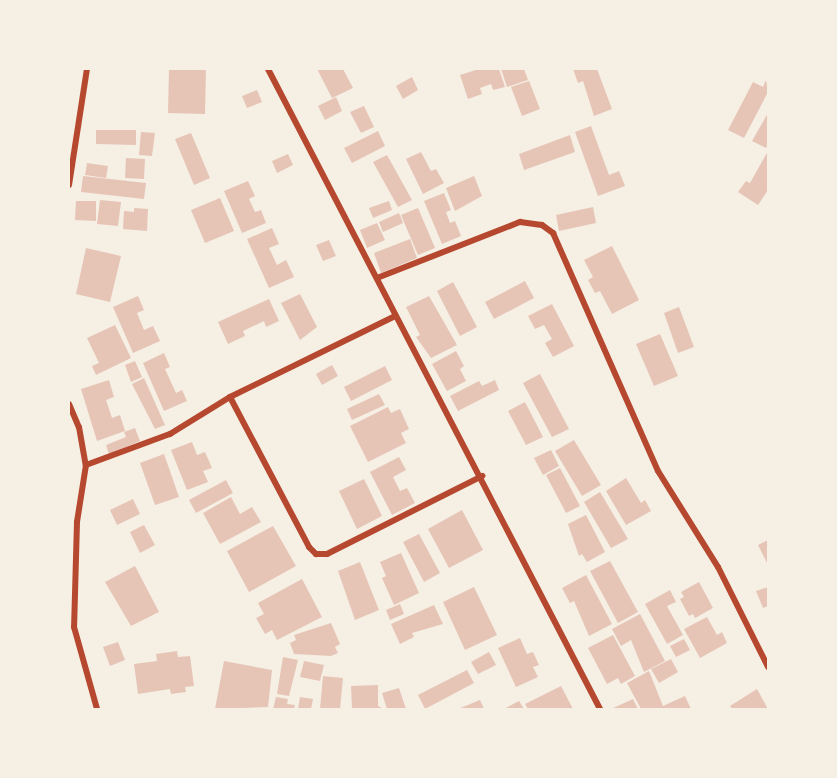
<!DOCTYPE html>
<html>
<head>
<meta charset="utf-8">
<style>
	body { margin:0 }
	#map { position:relative; width:837px; height:778px; overflow:hidden; background:#f6efe4; font-family:"IBM Plex Sans",sans-serif }
	div>[style] { position:absolute }
	[style*='--x'] { left:calc(var(--x)*1px); top:calc(var(--y)*1px); width:calc(var(--w)*1px); rotate:calc(var(--a)*1deg) }
	.building>* { inset:0; background:#e6c5b7 }
	.minor>* { height:6px; margin:-3px; padding:0 3px; transform-origin:3px; border-radius:3px; background:#b5482f }
	span { translate:-50% -50%; white-space:nowrap; text-align:center; line-height:1.15; -webkit-text-stroke:5px #f6efe4; paint-order:stroke }
	.frame { position:absolute; inset:0; border:70px solid #f6efe4; pointer-events:none }
</style>
</head>
<body>
<div id="map">
	<div class="building">
		<i style="clip-path:polygon(169px 69px,206px 69px,205px 114px,168px 113px)"></i>
		<i style="clip-path:polygon(317px 69px,343px 69px,353px 88px,332px 98px)"></i>
		<i style="clip-path:polygon(479px 69px,499px 69px,505px 87px,493px 90px,491px 84px,480px 88px,482px 94px,468px 99px,460px 75px)"></i>
		<i style="clip-path:polygon(501px 69px,524px 69px,528px 80px,507px 87px)"></i>
		<i style="clip-path:polygon(573px 69px,597px 69px,612px 109px,594px 116px,583px 81px,578px 83px)"></i>
		<i style="clip-path:polygon(412px 77px,418px 90px,403px 99px,396px 86px)"></i>
		<i style="clip-path:polygon(766px 80px,768px 92px,744px 138px,728px 130px,753px 82px,763px 87px)"></i>
		<i style="clip-path:polygon(529px 81px,540px 109px,522px 116px,511px 87px)"></i>
		<i style="clip-path:polygon(257px 90px,262px 102px,247px 108px,242px 96px)"></i>
		<i style="clip-path:polygon(336px 97px,342px 111px,325px 120px,318px 106px)"></i>
		<i style="clip-path:polygon(364px 106px,374px 127px,361px 133px,350px 112px)"></i>
		<i style="clip-path:polygon(768px 113px,768px 144px,766px 148px,752px 141px)"></i>
		<i style="clip-path:polygon(591px 126px,609px 175px,619px 171px,625px 186px,598px 196px,575px 132px)"></i>
		<i style="clip-path:polygon(96px 130px,136px 130px,136px 145px,96px 144px)"></i>
		<i style="clip-path:polygon(378px 131px,385px 146px,352px 163px,344px 148px)"></i>
		<i style="clip-path:polygon(141px 132px,155px 133px,152px 156px,139px 155px)"></i>
		<i style="clip-path:polygon(191px 133px,210px 178px,194px 185px,175px 139px)"></i>
		<i style="clip-path:polygon(570px 135px,575px 152px,524px 170px,519px 154px)"></i>
		<i style="clip-path:polygon(768px 151px,768px 190px,758px 205px,738px 192px,746px 181px,750px 183px)"></i>
		<i style="clip-path:polygon(421px 152px,431px 171px,436px 169px,444px 183px,423px 194px,406px 159px)"></i>
		<i style="clip-path:polygon(288px 154px,293px 165px,277px 173px,272px 161px)"></i>
		<i style="clip-path:polygon(387px 155px,412px 200px,398px 207px,373px 162px)"></i>
		<i style="clip-path:polygon(126px 158px,145px 159px,144px 179px,125px 178px)"></i>
		<i style="clip-path:polygon(87px 163px,108px 166px,106px 178px,85px 175px)"></i>
		<i style="clip-path:polygon(83px 176px,146px 183px,144px 199px,81px 192px)"></i>
		<i style="clip-path:polygon(474px 176px,482px 196px,455px 211px,446px 188px)"></i>
		<i style="clip-path:polygon(248px 181px,255px 196px,249px 199px,255px 212px,261px 210px,266px 223px,242px 233px,224px 191px)"></i>
		<i style="clip-path:polygon(444px 193px,451px 210px,446px 212px,450px 223px,455px 221px,461px 236px,442px 244px,424px 201px)"></i>
		<i style="clip-path:polygon(220px 198px,234px 231px,205px 243px,191px 210px)"></i>
		<i style="clip-path:polygon(100px 200px,121px 202px,118px 226px,97px 224px)"></i>
		<i style="clip-path:polygon(76px 201px,96px 201px,96px 221px,75px 220px)"></i>
		<i style="clip-path:polygon(389px 201px,392px 210px,373px 218px,369px 208px)"></i>
		<i style="clip-path:polygon(593px 207px,596px 223px,559px 231px,556px 215px)"></i>
		<i style="clip-path:polygon(134px 208px,148px 209px,147px 231px,123px 229px,124px 211px,134px 212px)"></i>
		<i style="clip-path:polygon(418px 208px,435px 248px,418px 255px,401px 215px)"></i>
		<i style="clip-path:polygon(399px 213px,403px 223px,383px 232px,379px 222px)"></i>
		<i style="clip-path:polygon(377px 223px,385px 240px,367px 248px,360px 230px)"></i>
		<i style="clip-path:polygon(272px 228px,279px 244px,269px 248px,277px 265px,286px 260px,294px 277px,269px 288px,247px 239px)"></i>
		<i style="clip-path:polygon(410px 239px,417px 258px,381px 273px,374px 253px)"></i>
		<i style="clip-path:polygon(329px 240px,336px 256px,323px 261px,316px 245px)"></i>
		<i style="clip-path:polygon(612px 246px,639px 300px,612px 314px,600px 291px,595px 293px,588px 280px,593px 277px,584px 260px)"></i>
		<i style="clip-path:polygon(86px 248px,121px 256px,110px 302px,76px 294px)"></i>
		<i style="clip-path:polygon(525px 281px,534px 298px,494px 319px,485px 302px)"></i>
		<i style="clip-path:polygon(453px 282px,477px 327px,460px 336px,437px 291px)"></i>
		<i style="clip-path:polygon(300px 294px,317px 327px,300px 340px,281px 303px)"></i>
		<i style="clip-path:polygon(138px 296px,144px 310px,137px 313px,144px 330px,153px 326px,160px 341px,133px 353px,113px 307px)"></i>
		<i style="clip-path:polygon(429px 296px,457px 345px,431px 358px,416px 337px,420px 335px,406px 307px)"></i>
		<i style="clip-path:polygon(269px 299px,279px 321px,266px 327px,264px 321px,243px 331px,245px 336px,228px 344px,218px 322px)"></i>
		<i style="clip-path:polygon(552px 304px,574px 346px,553px 357px,545px 343px,552px 339px,544px 325px,535px 329px,528px 316px)"></i>
		<i style="clip-path:polygon(679px 307px,694px 347px,678px 353px,664px 313px)"></i>
		<i style="clip-path:polygon(115px 325px,131px 358px,96px 375px,92px 366px,99px 363px,87px 338px)"></i>
		<i style="clip-path:polygon(660px 334px,678px 376px,654px 386px,636px 344px)"></i>
		<i style="clip-path:polygon(456px 351px,464px 366px,460px 369px,466px 381px,447px 391px,432px 364px)"></i>
		<i style="clip-path:polygon(164px 353px,170px 367px,165px 369px,176px 393px,182px 390px,187px 401px,164px 411px,143px 363px)"></i>
		<i style="clip-path:polygon(135px 361px,142px 377px,131px 382px,125px 365px)"></i>
		<i style="clip-path:polygon(332px 365px,338px 376px,322px 385px,316px 374px)"></i>
		<i style="clip-path:polygon(385px 366px,392px 380px,351px 401px,344px 387px)"></i>
		<i style="clip-path:polygon(540px 374px,569px 429px,552px 437px,523px 383px)"></i>
		<i style="clip-path:polygon(144px 378px,165px 425px,155px 429px,132px 384px)"></i>
		<i style="clip-path:polygon(109px 380px,114px 397px,106px 400px,112px 418px,120px 415px,125px 431px,97px 441px,81px 389px)"></i>
		<i style="clip-path:polygon(495px 380px,499px 390px,458px 411px,450px 396px,479px 381px,482px 386px)"></i>
		<i style="clip-path:polygon(379px 394px,385px 405px,352px 420px,347px 409px)"></i>
		<i style="clip-path:polygon(525px 402px,543px 437px,526px 445px,508px 411px)"></i>
		<i style="clip-path:polygon(388px 407px,391px 413px,400px 409px,409px 429px,401px 433px,406px 443px,368px 462px,350px 426px)"></i>
		<i style="clip-path:polygon(135px 428px,140px 441px,109px 454px,106px 445px,126px 437px,124px 432px)"></i>
		<i style="clip-path:polygon(574px 440px,601px 485px,582px 496px,555px 451px)"></i>
		<i style="clip-path:polygon(192px 442px,197px 455px,205px 452px,212px 468px,203px 471px,208px 482px,187px 490px,171px 450px)"></i>
		<i style="clip-path:polygon(551px 450px,559px 466px,543px 475px,534px 458px)"></i>
		<i style="clip-path:polygon(164px 454px,179px 497px,155px 505px,140px 463px)"></i>
		<i style="clip-path:polygon(399px 457px,406px 470px,393px 477px,400px 491px,407px 488px,415px 503px,392px 515px,370px 472px)"></i>
		<i style="clip-path:polygon(560px 468px,580px 506px,566px 513px,546px 475px)"></i>
		<i style="clip-path:polygon(626px 478px,641px 503px,645px 500px,651px 511px,626px 525px,606px 491px)"></i>
		<i style="clip-path:polygon(364px 479px,382px 516px,357px 529px,339px 491px)"></i>
		<i style="clip-path:polygon(226px 480px,233px 493px,196px 513px,189px 500px)"></i>
		<i style="clip-path:polygon(600px 492px,628px 539px,611px 548px,584px 502px)"></i>
		<i style="clip-path:polygon(231px 497px,240px 514px,252px 507px,261px 522px,220px 544px,203px 513px)"></i>
		<i style="clip-path:polygon(133px 499px,140px 514px,117px 525px,110px 510px)"></i>
		<i style="clip-path:polygon(462px 510px,483px 550px,449px 568px,428px 529px)"></i>
		<i style="clip-path:polygon(586px 515px,605px 552px,587px 562px,582px 554px,579px 556px,568px 524px)"></i>
		<i style="clip-path:polygon(144px 525px,155px 545px,140px 553px,130px 532px)"></i>
		<i style="clip-path:polygon(273px 526px,296px 566px,249px 592px,227px 551px)"></i>
		<i style="clip-path:polygon(419px 534px,440px 573px,424px 582px,403px 542px)"></i>
		<i style="clip-path:polygon(768px 540px,768px 565px,758px 545px)"></i>
		<i style="clip-path:polygon(401px 553px,419px 593px,394px 605px,382px 578px,386px 576px,380px 562px)"></i>
		<i style="clip-path:polygon(610px 561px,638px 612px,618px 623px,590px 571px)"></i>
		<i style="clip-path:polygon(360px 562px,379px 610px,355px 620px,338px 571px)"></i>
		<i style="clip-path:polygon(135px 566px,159px 612px,131px 626px,105px 582px)"></i>
		<i style="clip-path:polygon(586px 575px,612px 624px,589px 636px,574px 601px,570px 603px,562px 588px)"></i>
		<i style="clip-path:polygon(302px 579px,322px 617px,277px 640px,272px 630px,265px 634px,256px 618px,264px 614px,258px 603px)"></i>
		<i style="clip-path:polygon(699px 582px,713px 608px,695px 618px,693px 614px,689px 616px,680px 599px,684px 597px,681px 592px)"></i>
		<i style="clip-path:polygon(474px 587px,497px 635px,465px 650px,443px 602px)"></i>
		<i style="clip-path:polygon(768px 587px,768px 606px,763px 608px,756px 591px)"></i>
		<i style="clip-path:polygon(670px 590px,676px 602px,667px 606px,683px 635px,667px 644px,645px 604px)"></i>
		<i style="clip-path:polygon(400px 604px,404px 614px,390px 620px,386px 610px)"></i>
		<i style="clip-path:polygon(434px 605px,443px 624px,412px 633px,414px 637px,400px 644px,391px 624px)"></i>
		<i style="clip-path:polygon(640px 614px,665px 661px,644px 672px,631px 640px,621px 646px,612px 629px)"></i>
		<i style="clip-path:polygon(707px 617px,717px 635px,722px 632px,727px 643px,700px 658px,684px 629px)"></i>
		<i style="clip-path:polygon(331px 623px,340px 644px,335px 647px,338px 653px,331px 656px,294px 654px,290px 643px,296px 640px,294px 635px)"></i>
		<i style="clip-path:polygon(613px 635px,635px 676px,621px 684px,618px 678px,607px 684px,588px 648px)"></i>
		<i style="clip-path:polygon(520px 638px,527px 654px,533px 652px,539px 665px,533px 667px,538px 677px,516px 687px,498px 648px)"></i>
		<i style="clip-path:polygon(684px 639px,690px 650px,676px 657px,670px 646px)"></i>
		<i style="clip-path:polygon(118px 642px,125px 660px,110px 666px,103px 647px)"></i>
		<i style="clip-path:polygon(177px 651px,178px 657px,190px 656px,194px 686px,185px 687px,186px 692px,171px 694px,170px 689px,138px 694px,134px 664px,157px 661px,156px 654px)"></i>
		<i style="clip-path:polygon(489px 652px,496px 665px,478px 674px,471px 662px)"></i>
		<i style="clip-path:polygon(283px 657px,298px 660px,289px 696px,277px 694px)"></i>
		<i style="clip-path:polygon(671px 659px,678px 672px,659px 683px,651px 669px)"></i>
		<i style="clip-path:polygon(224px 661px,272px 670px,268px 707px,215px 709px)"></i>
		<i style="clip-path:polygon(304px 661px,324px 665px,320px 681px,300px 677px)"></i>
		<i style="clip-path:polygon(467px 670px,474px 683px,425px 709px,418px 695px)"></i>
		<i style="clip-path:polygon(649px 671px,663px 706px,685px 696px,691px 709px,641px 709px,627px 683px)"></i>
		<i style="clip-path:polygon(323px 676px,343px 678px,340px 709px,320px 709px)"></i>
		<i style="clip-path:polygon(378px 685px,378px 706px,384px 709px,352px 709px,351px 686px)"></i>
		<i style="clip-path:polygon(561px 686px,573px 709px,528px 709px,525px 704px)"></i>
		<i style="clip-path:polygon(399px 688px,406px 709px,387px 709px,382px 693px)"></i>
		<i style="clip-path:polygon(757px 689px,768px 709px,732px 709px,730px 706px)"></i>
		<i style="clip-path:polygon(276px 697px,288px 699px,287px 704px,295px 705px,294px 709px,273px 709px)"></i>
		<i style="clip-path:polygon(300px 697px,313px 699px,311px 709px,298px 709px)"></i>
		<i style="clip-path:polygon(633px 699px,638px 709px,611px 709px)"></i>
		<i style="clip-path:polygon(480px 700px,484px 709px,458px 709px)"></i>
		<i style="clip-path:polygon(519px 701px,524px 709px,504px 709px)"></i>
	</div>
	<div class="minor">
		<i style="--x:268;--y:69;--w:721;--a:62.58"></i>
		<i style="--x:69;--y:185;--w:117;--a:-81.2"></i>
		<i style="--x:377;--y:278;--w:154;--a:-21.4"></i>
		<i style="--x:520;--y:222;--w:22;--a:8"></i>
		<i style="--x:542;--y:225;--w:14;--a:36"></i>
		<i style="--x:553;--y:233;--w:260;--a:66.2"></i>
		<i style="--x:658;--y:471;--w:113;--a:58"></i>
		<i style="--x:718;--y:567;--w:112;--a:63.4"></i>
		<i style="--x:230;--y:397;--w:170;--a:62.2"></i>
		<i style="--x:309;--y:547;--w:10;--a:45"></i>
		<i style="--x:316;--y:554;--w:11;--a:0"></i>
		<i style="--x:327;--y:554;--w:174;--a:-26.7"></i>
		<i style="--x:69;--y:404;--w:25;--a:67"></i>
		<i style="--x:79;--y:427;--w:39;--a:80"></i>
		<i style="--x:86;--y:465;--w:58;--a:99"></i>
		<i style="--x:77;--y:522;--w:105;--a:91.6"></i>
		<i style="--x:74;--y:627;--w:85;--a:74.3"></i>
		<i style="--x:86;--y:465;--w:90;--a:-20.3"></i>
		<i style="--x:170;--y:434;--w:70;--a:-31.7"></i>
		<i style="--x:230;--y:397;--w:184;--a:-26.1"></i>
	</div>
	<div class="frame"></div>
</div>
</body>
</html>
